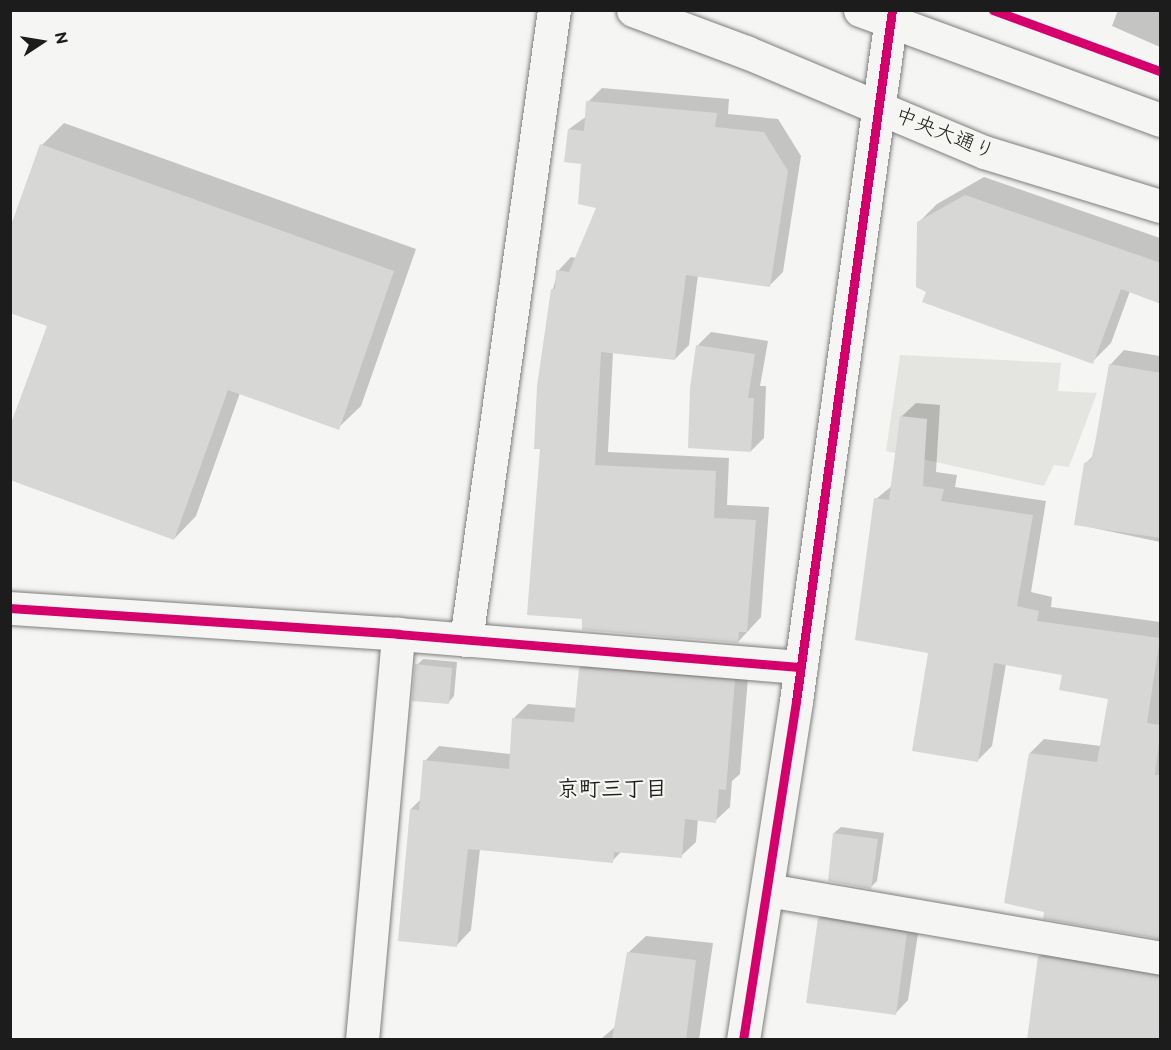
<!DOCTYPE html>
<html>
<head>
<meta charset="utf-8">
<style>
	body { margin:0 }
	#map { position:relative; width:1171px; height:1050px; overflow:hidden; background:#f5f5f3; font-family:"Balsamiq Sans","Klee One",sans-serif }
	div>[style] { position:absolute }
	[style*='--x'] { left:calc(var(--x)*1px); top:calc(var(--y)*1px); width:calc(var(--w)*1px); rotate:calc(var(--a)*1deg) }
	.green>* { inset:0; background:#e4e4e1 }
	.shadow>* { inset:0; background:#0003 }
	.building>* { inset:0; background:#d7d7d6 }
	.roads { filter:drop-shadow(0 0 2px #7e7e7d) drop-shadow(0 0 2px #7e7e7d) }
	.minor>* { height:33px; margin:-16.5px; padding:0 16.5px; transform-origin:16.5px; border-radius:16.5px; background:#f5f5f3 }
	.cycleway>* { height:9px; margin:-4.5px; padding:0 4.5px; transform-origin:4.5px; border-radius:4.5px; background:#d6006c }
	span { translate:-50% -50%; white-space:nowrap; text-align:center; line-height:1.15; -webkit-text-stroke:4.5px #f6f6f2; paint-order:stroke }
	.street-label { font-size:21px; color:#1c1c1c }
	.neighbourhood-label { font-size:22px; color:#1c1c1c; font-weight:700 }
	.frame { position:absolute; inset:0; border:12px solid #1c1c1c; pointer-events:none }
	.north { position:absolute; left:12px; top:12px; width:60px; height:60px; -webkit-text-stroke:4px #f6f6f2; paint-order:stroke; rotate:78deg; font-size:16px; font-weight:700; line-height:24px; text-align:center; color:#1c1c1c }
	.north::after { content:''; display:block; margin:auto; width:21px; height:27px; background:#1c1c1c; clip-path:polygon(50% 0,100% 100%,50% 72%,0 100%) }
</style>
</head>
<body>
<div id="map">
	<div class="green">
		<i style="clip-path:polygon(900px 355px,1061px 363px,1058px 391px,1097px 393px,1069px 467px,1054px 465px,1044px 486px,886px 451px)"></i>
	</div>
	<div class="shadow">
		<i style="clip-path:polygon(1118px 10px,1160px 10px,1160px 47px,1112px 26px)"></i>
		<i style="clip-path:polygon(602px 88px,729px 99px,728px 114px,778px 119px,801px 156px,783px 272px,770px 285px,698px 275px,689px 345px,675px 359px,613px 352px,608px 452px,729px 458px,727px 505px,769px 507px,761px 617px,738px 642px,584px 618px,542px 448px,553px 289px,558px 271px,571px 257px,576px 258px,598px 207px,569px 129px,587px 116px,588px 102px)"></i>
		<i style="clip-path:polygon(64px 123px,416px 249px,361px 406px,338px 428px,240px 393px,196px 516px,174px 539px,49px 325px,42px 145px)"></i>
		<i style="clip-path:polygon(984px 177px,1160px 238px,1160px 302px,1130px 291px,1111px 343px,1092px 362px,928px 291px,918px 223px,937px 204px)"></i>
		<i style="clip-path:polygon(711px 332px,768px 341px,760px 386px,766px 386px,764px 438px,751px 451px,698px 345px)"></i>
		<i style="clip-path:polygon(1124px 350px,1160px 356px,1160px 542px,1075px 524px,1086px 463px,1094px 455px,1110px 365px)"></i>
		<i style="clip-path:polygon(916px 403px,940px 405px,936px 472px,957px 475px,955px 487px,1046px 501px,1031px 592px,1052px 597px,1051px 607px,1160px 622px,1160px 939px,1045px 911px,1030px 753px,1044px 739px,1101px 746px,1110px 697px,1064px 673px,1006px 664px,992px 746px,978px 760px,930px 651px,876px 499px,893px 485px,901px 417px)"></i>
		<i style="clip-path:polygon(595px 654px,749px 666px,740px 774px,732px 781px,730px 807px,715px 821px,698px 819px,696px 842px,681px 856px,622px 851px,612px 861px,480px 849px,471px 930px,457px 945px,411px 809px,421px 799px,425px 761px,439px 746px,511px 754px,513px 719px,528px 704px,577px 708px,580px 668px)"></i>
		<i style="clip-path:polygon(423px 659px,457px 662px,454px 696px,448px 703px,417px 665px)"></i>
		<i style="clip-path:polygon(841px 827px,884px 833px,877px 881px,871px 887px,834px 833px)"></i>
		<i style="clip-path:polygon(832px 905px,920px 920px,908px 1000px,895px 1014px,819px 919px)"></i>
		<i style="clip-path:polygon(646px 936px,713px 943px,699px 1040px,600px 1040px,616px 1026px,628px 953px)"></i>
		<i style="clip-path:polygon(1051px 945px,1160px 962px,1160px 1040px,1039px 957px)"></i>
	</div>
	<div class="building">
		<i style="clip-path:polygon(586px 101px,717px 113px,715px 127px,764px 132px,788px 171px,770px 287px,686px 275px,675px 360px,601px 352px,595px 465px,716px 471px,714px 518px,756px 520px,747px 632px,739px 632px,738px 643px,582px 630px,582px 619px,527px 615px,540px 449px,534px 449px,537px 386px,551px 289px,555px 289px,556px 270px,569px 272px,596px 208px,578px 204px,581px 164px,564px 162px,568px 129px,584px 131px)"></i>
		<i style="clip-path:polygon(40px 144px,394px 271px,339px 430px,228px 390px,174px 540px,10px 480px,10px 426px,47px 326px,10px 313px,10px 228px)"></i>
		<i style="clip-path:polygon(965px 195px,1161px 263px,1161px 304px,1121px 289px,1093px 364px,922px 302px,926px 292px,916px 287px,917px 222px)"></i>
		<i style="clip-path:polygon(696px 345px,755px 354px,748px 398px,754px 398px,751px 452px,688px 448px,690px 388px)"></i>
		<i style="clip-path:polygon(1109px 364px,1161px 373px,1161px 538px,1074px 525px,1084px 463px,1091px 460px,1095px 443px)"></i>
		<i style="clip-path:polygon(900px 416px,927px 419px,923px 486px,944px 489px,941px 501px,1033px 515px,1017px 606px,1039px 611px,1037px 621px,1160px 638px,1147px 723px,1161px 725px,1155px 775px,1161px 775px,1161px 939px,1043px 919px,1044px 912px,1004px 903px,1029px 753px,1097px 762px,1108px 699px,1059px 690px,1062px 675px,994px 663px,978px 762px,912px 751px,928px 653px,855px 640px,874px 498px,889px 500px)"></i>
		<i style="clip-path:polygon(415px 664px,452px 668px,449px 704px,412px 701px)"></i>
		<i style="clip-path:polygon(579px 668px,735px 680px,726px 790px,719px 789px,716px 823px,685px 819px,682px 858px,614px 852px,613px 863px,468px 849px,457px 947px,398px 941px,410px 809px,419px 810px,423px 760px,509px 769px,512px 718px,574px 722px)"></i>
		<i style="clip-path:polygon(833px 833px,878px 839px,871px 889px,828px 881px)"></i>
		<i style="clip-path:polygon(818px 918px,907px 933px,896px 1015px,806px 1003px)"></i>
		<i style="clip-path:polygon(627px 952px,696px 960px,686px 1040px,612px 1040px)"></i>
		<i style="clip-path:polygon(1038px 956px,1161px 976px,1161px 1040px,1027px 1040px)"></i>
	</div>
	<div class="roads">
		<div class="minor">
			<i style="--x:633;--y:10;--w:121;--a:20.4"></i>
			<i style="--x:746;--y:52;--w:258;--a:22.8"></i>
			<i style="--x:984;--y:152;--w:184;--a:17.1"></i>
			<i style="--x:860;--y:10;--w:320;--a:20.1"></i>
			<i style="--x:10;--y:608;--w:389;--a:3.8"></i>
			<i style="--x:398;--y:634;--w:404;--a:4.7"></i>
			<i style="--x:466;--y:640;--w:636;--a:-82.05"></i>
			<i style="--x:768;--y:890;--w:398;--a:9.8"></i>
			<i style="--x:362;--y:1040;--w:408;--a:-84.9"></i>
			<i style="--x:743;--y:1040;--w:343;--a:-81.1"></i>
			<i style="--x:796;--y:701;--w:698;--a:-82.09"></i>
		</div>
	</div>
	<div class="cycleway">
		<i style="--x:993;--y:10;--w:178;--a:20.1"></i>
		<i style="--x:10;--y:608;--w:389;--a:3.8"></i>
		<i style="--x:398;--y:634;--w:404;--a:4.7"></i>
		<i style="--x:743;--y:1040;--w:343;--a:-81.1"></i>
		<i style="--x:796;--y:701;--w:698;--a:-82.09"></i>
	</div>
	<div class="street-label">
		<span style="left:945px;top:134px;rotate:22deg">中央大通り</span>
	</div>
	<div class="neighbourhood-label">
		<span style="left:612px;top:790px">京町三丁目</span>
	</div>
	<div class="frame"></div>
	<div class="north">N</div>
</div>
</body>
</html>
